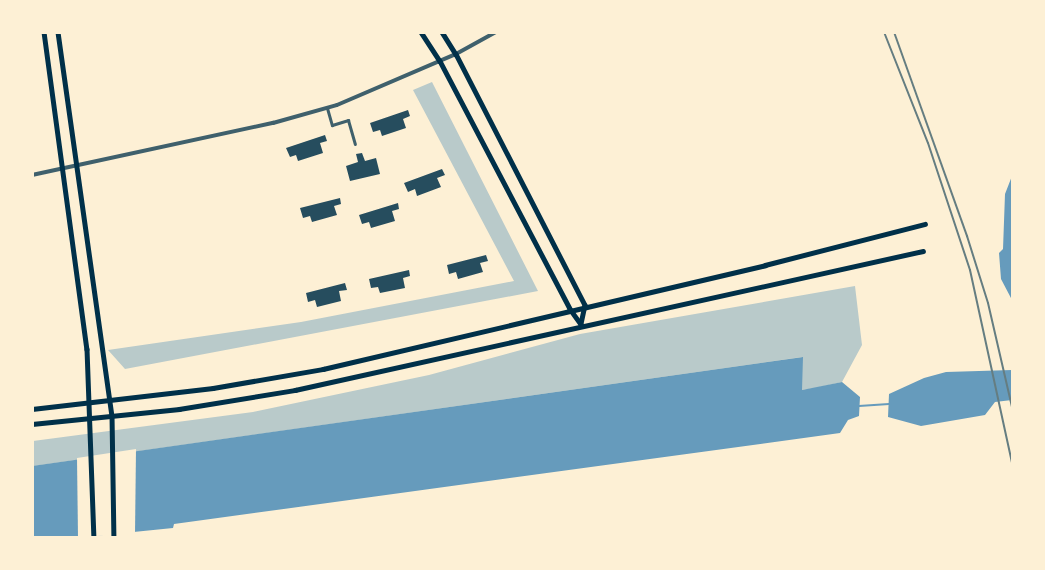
<!DOCTYPE html>
<html>
<head>
<meta charset="utf-8">
<style>
	body { margin:0 }
	#map { position:relative; width:1045px; height:570px; overflow:hidden; background:#fdf0d5; font-family:Merriweather,serif }
	div>[style] { position:absolute }
	[style*='--x'] { left:calc(var(--x)*1px); top:calc(var(--y)*1px); width:calc(var(--w)*1px); rotate:calc(var(--a)*1deg) }
	.green>* { inset:0; background:#b9caca }
	.water>* { inset:0; background:#669bbc }
	.pier>* { inset:0; background:#fdf0d5 }
	.stream>* { height:2px; margin:-1px; padding:0 1px; transform-origin:1px; border-radius:1px; background:#669bbc }
	.building>* { inset:0; background:#264d5e }
	.minor>* { height:3px; margin:-1.5px; padding:0 1.5px; transform-origin:1.5px; border-radius:1.5px; background:#3f606c }
	.tertiary>* { height:4px; margin:-2px; padding:0 2px; transform-origin:2px; border-radius:2px; background:#3f606c }
	.secondary>* { height:4.5px; margin:-2.25px; padding:0 2.25px; transform-origin:2.25px; border-radius:2.25px; background:#003049 }
	.rail>* { height:2px; margin:-1px; padding:0 1px; transform-origin:1px; border-radius:1px; background:#657d81 }
	span { translate:-50% -50%; white-space:nowrap; text-align:center; line-height:1.15; -webkit-text-stroke:4px #fdf0d5; paint-order:stroke }
	.frame { position:absolute; inset:0; border:34px solid #fdf0d5; pointer-events:none }
</style>
</head>
<body>
<div id="map">
	<div class="green">
		<i style="clip-path:polygon(432px 82px,538px 291px,125px 369px,108px 350px,301px 322px,514px 281px,413px 90px)"></i>
		<i style="clip-path:polygon(855px 286px,862px 345px,842px 382px,815px 388px,802px 390px,802px 357px,33px 466px,33px 441px,253px 412px,429px 375px,580px 334px)"></i>
	</div>
	<div class="water">
		<i style="clip-path:polygon(1012px 176px,1012px 300px,1001px 279px,999px 253px,1003px 249px,1005px 194px)"></i>
		<i style="clip-path:polygon(803px 357px,802px 390px,842px 382px,860px 397px,859px 416px,848px 420px,840px 433px,174px 524px,173px 528px,84px 537px,33px 537px,32px 466px)"></i>
		<i style="clip-path:polygon(1012px 370px,1012px 400px,995px 402px,985px 415px,921px 426px,888px 417px,889px 394px,924px 378px,946px 372px)"></i>
	</div>
	<div class="pier">
		<i style="clip-path:polygon(136px 449px,135px 534px,78px 537px,77px 458px)"></i>
	</div>
	<div class="stream">
		<i style="--x:859;--y:406;--w:30;--a:-4"></i>
	</div>
	<div class="building">
		<i style="clip-path:polygon(408px 110px,410px 116px,403px 119px,406px 128px,382px 136px,380px 130px,373px 132px,370px 123px)"></i>
		<i style="clip-path:polygon(325px 135px,327px 141px,320px 143px,323px 153px,298px 161px,296px 155px,290px 157px,286px 148px)"></i>
		<i style="clip-path:polygon(362px 153px,365px 161px,376px 158px,380px 174px,350px 181px,346px 166px,358px 162px,356px 154px)"></i>
		<i style="clip-path:polygon(442px 169px,445px 175px,437px 178px,441px 187px,417px 196px,415px 189px,408px 192px,404px 183px)"></i>
		<i style="clip-path:polygon(340px 198px,341px 204px,334px 206px,337px 215px,312px 222px,310px 216px,303px 218px,300px 208px)"></i>
		<i style="clip-path:polygon(398px 203px,399px 209px,392px 211px,395px 221px,371px 228px,369px 222px,362px 224px,359px 215px)"></i>
		<i style="clip-path:polygon(486px 255px,488px 261px,480px 263px,483px 272px,458px 279px,456px 272px,449px 274px,447px 265px)"></i>
		<i style="clip-path:polygon(409px 270px,410px 276px,403px 278px,405px 288px,380px 293px,378px 287px,371px 288px,369px 279px)"></i>
		<i style="clip-path:polygon(345px 283px,347px 290px,339px 291px,341px 301px,317px 307px,315px 300px,308px 302px,306px 293px)"></i>
	</div>
	<div class="minor">
		<i style="--x:327;--y:108;--w:18;--a:74"></i>
		<i style="--x:332;--y:125;--w:17;--a:-17"></i>
		<i style="--x:348;--y:120;--w:25;--a:74"></i>
	</div>
	<div class="tertiary">
		<i style="--x:32;--y:175;--w:247;--a:-12.2"></i>
		<i style="--x:273;--y:123;--w:66;--a:-15.7"></i>
		<i style="--x:337;--y:105;--w:129;--a:-23.2"></i>
		<i style="--x:456;--y:54;--w:46;--a:-28.8"></i>
	</div>
	<div class="secondary">
		<i style="--x:44;--y:32;--w:320;--a:82.3"></i>
		<i style="--x:87;--y:349;--w:189;--a:87.9"></i>
		<i style="--x:58;--y:32;--w:387;--a:82"></i>
		<i style="--x:112;--y:415;--w:123;--a:89.1"></i>
		<i style="--x:421;--y:32;--w:35;--a:57"></i>
		<i style="--x:440;--y:61;--w:280;--a:62.3"></i>
		<i style="--x:570;--y:309;--w:19;--a:54"></i>
		<i style="--x:442;--y:32;--w:26;--a:58"></i>
		<i style="--x:456;--y:54;--w:282;--a:62.8"></i>
		<i style="--x:585;--y:305;--w:19;--a:102"></i>
		<i style="--x:32;--y:409;--w:182;--a:-6.6"></i>
		<i style="--x:213;--y:388;--w:112;--a:-9.8"></i>
		<i style="--x:323;--y:369;--w:454;--a:-13.2"></i>
		<i style="--x:765;--y:265;--w:165;--a:-14.4"></i>
		<i style="--x:32;--y:424;--w:148;--a:-5.8"></i>
		<i style="--x:179;--y:409;--w:118;--a:-9.3"></i>
		<i style="--x:295;--y:390;--w:643;--a:-12.48"></i>
	</div>
	<div class="rail">
		<i style="--x:884;--y:32;--w:119;--a:68.4"></i>
		<i style="--x:928;--y:143;--w:134;--a:71.7"></i>
		<i style="--x:970;--y:270;--w:198;--a:77.7"></i>
		<i style="--x:894;--y:32;--w:217;--a:70.3"></i>
		<i style="--x:967;--y:236;--w:70;--a:72.6"></i>
		<i style="--x:988;--y:303;--w:107;--a:77"></i>
	</div>
	<div class="frame"></div>
</div>
</body>
</html>
